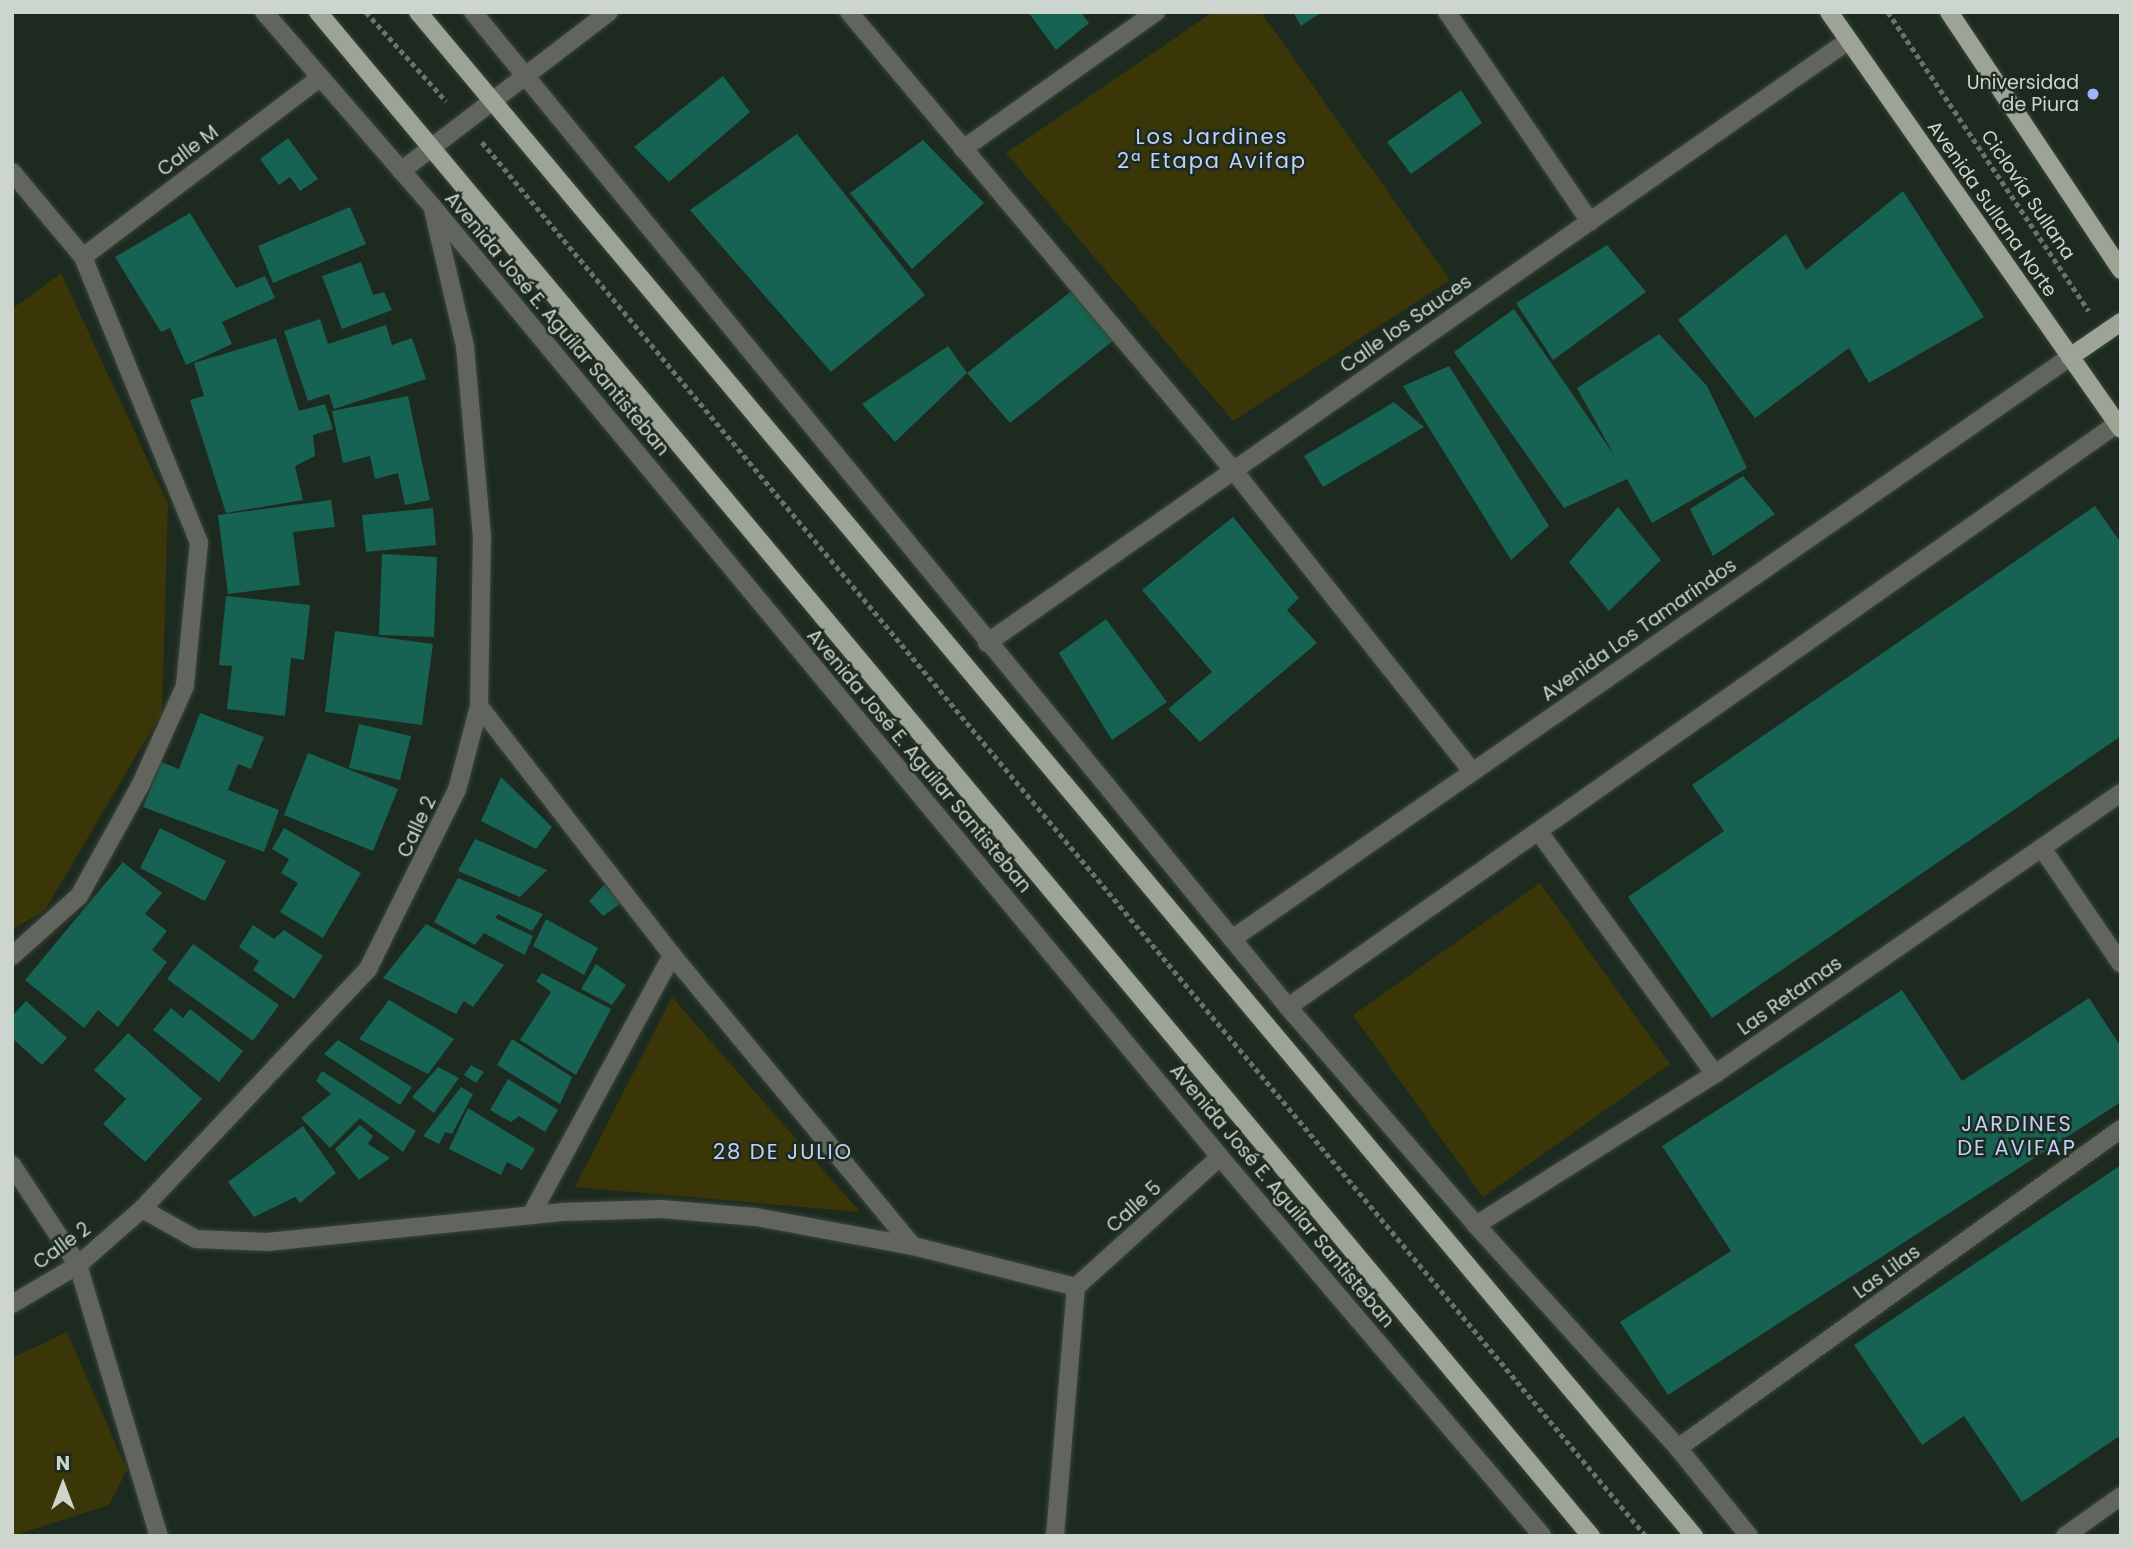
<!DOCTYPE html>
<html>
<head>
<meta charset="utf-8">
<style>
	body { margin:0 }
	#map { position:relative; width:2133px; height:1548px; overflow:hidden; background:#1d2a1f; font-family:Poppins,sans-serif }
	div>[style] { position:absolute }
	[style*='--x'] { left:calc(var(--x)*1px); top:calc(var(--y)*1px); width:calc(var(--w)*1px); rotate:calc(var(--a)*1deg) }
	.green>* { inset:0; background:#3b3607 }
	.building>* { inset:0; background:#166353 }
	.path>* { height:4.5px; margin-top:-2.25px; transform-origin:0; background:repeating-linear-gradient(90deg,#68736a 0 5px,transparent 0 8.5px) }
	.roads { filter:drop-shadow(0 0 2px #39453b) drop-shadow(0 0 2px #39453b) }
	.minor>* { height:18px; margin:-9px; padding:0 9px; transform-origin:9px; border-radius:9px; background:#62655e }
	.major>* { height:18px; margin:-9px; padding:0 9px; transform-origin:9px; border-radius:9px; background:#9da495 }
	.dots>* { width:19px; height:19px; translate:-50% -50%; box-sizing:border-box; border:4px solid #1d2a1f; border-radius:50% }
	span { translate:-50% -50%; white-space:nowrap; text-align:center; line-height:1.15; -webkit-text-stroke:5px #1d2a1f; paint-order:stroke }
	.poi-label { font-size:19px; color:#ccd5ce }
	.right { translate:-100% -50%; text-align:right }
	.street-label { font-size:19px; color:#ccd5ce }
	.neighbourhood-label { font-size:21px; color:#c2cff9; letter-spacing:2px }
	.frame { position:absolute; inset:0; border:14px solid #ccd5ce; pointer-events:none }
	.north { position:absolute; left:28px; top:1450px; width:70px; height:70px; -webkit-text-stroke:5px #1d2a1f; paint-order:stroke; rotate:0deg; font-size:19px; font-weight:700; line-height:28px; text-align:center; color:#ccd5ce }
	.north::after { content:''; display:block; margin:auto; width:24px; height:32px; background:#ccd5ce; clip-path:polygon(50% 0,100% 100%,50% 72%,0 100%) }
</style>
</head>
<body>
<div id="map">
	<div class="green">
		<i style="clip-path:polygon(1213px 12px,1261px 12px,1450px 280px,1233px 421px,1006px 153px)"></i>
		<i style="clip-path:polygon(61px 273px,168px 504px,162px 712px,45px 910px,12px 930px,12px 309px)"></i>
		<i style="clip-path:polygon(1540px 883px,1670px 1064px,1483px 1197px,1353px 1015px)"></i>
		<i style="clip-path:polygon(672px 997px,860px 1212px,575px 1187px)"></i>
		<i style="clip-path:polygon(67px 1332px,127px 1470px,109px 1505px,12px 1536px,12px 1358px)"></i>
	</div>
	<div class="building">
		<i style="clip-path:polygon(1028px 12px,1081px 12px,1089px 23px,1056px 50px)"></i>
		<i style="clip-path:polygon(1293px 12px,1322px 12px,1301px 26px)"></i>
		<i style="clip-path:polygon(723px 76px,750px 112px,669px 182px,634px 147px)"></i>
		<i style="clip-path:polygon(1461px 90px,1482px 123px,1411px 174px,1387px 142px)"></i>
		<i style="clip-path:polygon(797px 134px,925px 295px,831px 372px,690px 210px)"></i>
		<i style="clip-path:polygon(288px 138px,318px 179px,300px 191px,290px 177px,279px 185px,260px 159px)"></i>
		<i style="clip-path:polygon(923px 140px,984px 203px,912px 269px,850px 193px)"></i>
		<i style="clip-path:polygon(1903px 191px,1984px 317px,1869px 383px,1849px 348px,1755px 418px,1678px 320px,1786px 234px,1806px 270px)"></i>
		<i style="clip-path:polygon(350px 207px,366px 244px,273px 283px,258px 246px)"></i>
		<i style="clip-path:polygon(190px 213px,236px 288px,265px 276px,275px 298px,222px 322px,232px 344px,186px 365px,170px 328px,161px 332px,115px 257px)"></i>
		<i style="clip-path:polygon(1607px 245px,1646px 292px,1553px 360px,1516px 303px)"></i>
		<i style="clip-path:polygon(361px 262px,373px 295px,384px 292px,392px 310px,342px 329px,322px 276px)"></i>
		<i style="clip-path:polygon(1073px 290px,1114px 340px,1010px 423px,967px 373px)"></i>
		<i style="clip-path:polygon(1514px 309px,1614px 455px,1577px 388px,1659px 334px,1707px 386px,1747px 468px,1652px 523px,1627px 479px,1564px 508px,1454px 352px)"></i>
		<i style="clip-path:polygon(320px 319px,328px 344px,386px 325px,392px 345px,412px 338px,426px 379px,334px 409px,329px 394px,308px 401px,284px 331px)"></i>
		<i style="clip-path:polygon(276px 338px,299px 411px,325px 404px,333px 429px,313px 435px,315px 456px,295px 466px,303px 500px,226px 513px,190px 400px,204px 396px,194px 363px)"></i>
		<i style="clip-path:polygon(948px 346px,967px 373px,895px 442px,862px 404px)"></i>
		<i style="clip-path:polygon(1449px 366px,1549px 526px,1511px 560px,1403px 386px)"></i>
		<i style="clip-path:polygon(408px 396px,430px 500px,405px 505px,398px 473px,375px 479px,370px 456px,343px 463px,332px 411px)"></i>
		<i style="clip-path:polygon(1394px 402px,1424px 427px,1323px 487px,1304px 456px)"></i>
		<i style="clip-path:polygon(1743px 476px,1775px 514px,1713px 556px,1690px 509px)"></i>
		<i style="clip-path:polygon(331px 500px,335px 527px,293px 532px,300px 585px,228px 594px,218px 515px)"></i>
		<i style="clip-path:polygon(2095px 506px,2121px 543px,2121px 736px,1712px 1018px,1628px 897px,1724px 831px,1692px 785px)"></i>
		<i style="clip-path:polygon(1618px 507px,1661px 560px,1609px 611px,1569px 562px)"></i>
		<i style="clip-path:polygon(433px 508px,436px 545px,366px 552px,362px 515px)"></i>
		<i style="clip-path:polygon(1233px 517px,1299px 598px,1287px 610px,1317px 643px,1200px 742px,1168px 709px,1212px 672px,1142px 590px)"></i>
		<i style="clip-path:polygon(382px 554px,437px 557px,434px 637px,379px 635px)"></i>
		<i style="clip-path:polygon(226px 596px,310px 605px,304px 660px,291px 658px,285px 716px,227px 709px,232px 666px,219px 665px)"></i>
		<i style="clip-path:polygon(1106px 619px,1167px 702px,1112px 740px,1059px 653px)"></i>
		<i style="clip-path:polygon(335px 631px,433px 644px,422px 725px,325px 712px)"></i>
		<i style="clip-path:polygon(200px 713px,264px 737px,251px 769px,238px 764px,228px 790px,279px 810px,264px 852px,143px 807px,161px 762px,179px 769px)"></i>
		<i style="clip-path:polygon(359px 724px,411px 736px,400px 780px,349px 768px)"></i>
		<i style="clip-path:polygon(308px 753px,398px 789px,373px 851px,284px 815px)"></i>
		<i style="clip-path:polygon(501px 777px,552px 827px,536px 849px,481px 821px)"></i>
		<i style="clip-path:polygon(160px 828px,226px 861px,205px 901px,140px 868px)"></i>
		<i style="clip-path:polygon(284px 828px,361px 873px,323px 938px,280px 912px,298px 883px,281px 873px,289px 859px,272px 849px)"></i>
		<i style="clip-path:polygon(475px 839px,547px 870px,520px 897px,458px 871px)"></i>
		<i style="clip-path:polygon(123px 862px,162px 893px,145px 914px,167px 931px,152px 950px,167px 962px,118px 1027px,98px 1010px,84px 1028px,25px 980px)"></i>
		<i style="clip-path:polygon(458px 878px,543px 914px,532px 931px,498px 914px,495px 918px,533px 936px,525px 955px,484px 933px,475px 945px,434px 922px)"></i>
		<i style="clip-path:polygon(604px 885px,623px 902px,603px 916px,589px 901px)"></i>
		<i style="clip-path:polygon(546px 919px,598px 948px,584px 975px,533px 946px)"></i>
		<i style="clip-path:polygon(426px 924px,504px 965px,473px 1007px,464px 1001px,456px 1014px,383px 978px)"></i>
		<i style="clip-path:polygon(253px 925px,274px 939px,284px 930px,323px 956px,294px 999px,253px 970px,259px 961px,239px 947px)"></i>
		<i style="clip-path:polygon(193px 944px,279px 1005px,253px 1041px,167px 979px)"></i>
		<i style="clip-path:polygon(596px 964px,626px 985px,612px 1005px,581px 989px)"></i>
		<i style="clip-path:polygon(542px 973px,611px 1009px,576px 1075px,520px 1040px,551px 992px,536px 981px)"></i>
		<i style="clip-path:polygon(1902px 990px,1962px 1081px,2089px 998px,2121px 1047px,2121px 1102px,1668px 1395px,1620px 1322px,1731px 1251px,1662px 1146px)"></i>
		<i style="clip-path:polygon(389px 1000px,454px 1039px,428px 1074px,359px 1039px)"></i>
		<i style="clip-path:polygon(26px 1001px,67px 1038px,42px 1065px,12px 1038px,12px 1016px)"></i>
		<i style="clip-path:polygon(171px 1008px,183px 1018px,190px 1009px,243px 1051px,219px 1082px,153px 1030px)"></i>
		<i style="clip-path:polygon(128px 1033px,202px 1099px,145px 1162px,103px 1124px,126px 1099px,94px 1070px)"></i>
		<i style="clip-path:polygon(512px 1039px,572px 1077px,560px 1104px,497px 1065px)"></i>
		<i style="clip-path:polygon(338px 1040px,412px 1087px,400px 1105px,324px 1054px)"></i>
		<i style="clip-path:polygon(471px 1065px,484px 1072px,476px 1083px,464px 1075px)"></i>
		<i style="clip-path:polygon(438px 1067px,459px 1078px,434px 1113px,412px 1097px)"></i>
		<i style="clip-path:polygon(322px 1071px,416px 1131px,403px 1152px,360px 1118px,330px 1148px,301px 1118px,331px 1094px,316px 1081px)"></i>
		<i style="clip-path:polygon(508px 1079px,558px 1110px,545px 1132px,519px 1116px,511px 1122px,490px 1110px)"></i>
		<i style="clip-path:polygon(461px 1087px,473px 1094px,452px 1134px,445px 1132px,439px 1144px,423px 1136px)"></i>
		<i style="clip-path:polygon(468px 1108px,535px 1149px,522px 1170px,507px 1162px,501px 1175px,449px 1149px)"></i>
		<i style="clip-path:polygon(360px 1125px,373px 1136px,368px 1144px,390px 1158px,359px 1180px,335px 1149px)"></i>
		<i style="clip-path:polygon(303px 1126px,336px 1173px,300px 1203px,295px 1197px,254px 1217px,228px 1182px)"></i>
		<i style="clip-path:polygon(2121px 1165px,2121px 1435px,2022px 1502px,1964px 1416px,1922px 1445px,1854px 1345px)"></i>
	</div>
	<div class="path">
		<i style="--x:366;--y:12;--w:120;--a:48"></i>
		<i style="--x:1888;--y:12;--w:360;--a:56.1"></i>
		<i style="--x:482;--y:142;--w:1816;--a:50.14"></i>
	</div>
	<div class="roads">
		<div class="minor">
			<i style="--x:264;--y:12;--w:257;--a:49.1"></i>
			<i style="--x:432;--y:206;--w:1235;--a:50.35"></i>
			<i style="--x:1220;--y:1157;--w:497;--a:49.6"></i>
			<i style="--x:473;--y:12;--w:1286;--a:50.68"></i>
			<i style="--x:1288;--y:1007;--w:288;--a:49.2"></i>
			<i style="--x:1476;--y:1225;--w:301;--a:47.8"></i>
			<i style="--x:1678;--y:1448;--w:113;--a:51.1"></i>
			<i style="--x:849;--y:12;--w:599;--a:50.01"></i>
			<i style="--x:1234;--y:471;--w:383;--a:51.6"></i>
			<i style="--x:1447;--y:12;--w:254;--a:55.7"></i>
			<i style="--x:963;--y:149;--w:237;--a:-35.4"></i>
			<i style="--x:401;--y:171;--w:262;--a:-37.4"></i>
			<i style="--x:12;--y:172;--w:111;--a:50.1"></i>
			<i style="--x:83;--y:257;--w:308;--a:67.9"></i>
			<i style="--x:199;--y:542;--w:145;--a:95.6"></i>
			<i style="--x:185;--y:686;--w:110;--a:114.2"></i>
			<i style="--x:140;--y:786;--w:126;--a:119"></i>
			<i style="--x:79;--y:896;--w:90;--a:138.2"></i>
			<i style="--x:83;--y:257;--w:295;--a:-37.1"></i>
			<i style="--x:987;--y:643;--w:1052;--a:-34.97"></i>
			<i style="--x:479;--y:706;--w:315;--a:52.2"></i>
			<i style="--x:672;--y:955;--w:378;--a:50.4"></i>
			<i style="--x:1539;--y:832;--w:299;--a:54"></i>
			<i style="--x:2042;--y:848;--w:140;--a:55.7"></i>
			<i style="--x:1232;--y:939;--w:1020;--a:-34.78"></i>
			<i style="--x:1288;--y:1007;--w:1013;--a:-35.12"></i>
			<i style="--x:12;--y:1165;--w:120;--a:56.6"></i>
			<i style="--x:78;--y:1265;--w:283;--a:73.4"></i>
			<i style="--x:142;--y:1209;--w:62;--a:29.1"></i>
			<i style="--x:196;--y:1239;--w:71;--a:2.4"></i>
			<i style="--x:267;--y:1242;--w:296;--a:-5.8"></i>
			<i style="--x:561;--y:1212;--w:100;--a:-1.7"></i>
			<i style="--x:661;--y:1209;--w:95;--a:4.8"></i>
			<i style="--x:756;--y:1217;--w:160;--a:10.5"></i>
			<i style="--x:913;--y:1246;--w:168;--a:14.1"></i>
			<i style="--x:531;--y:1215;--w:296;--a:-61.5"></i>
			<i style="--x:1476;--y:1225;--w:283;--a:-32.3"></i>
			<i style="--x:1715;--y:1074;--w:494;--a:-34.7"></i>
			<i style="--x:1076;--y:1287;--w:194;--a:-42.1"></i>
			<i style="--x:12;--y:1304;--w:77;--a:-30.6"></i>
			<i style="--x:78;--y:1265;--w:85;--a:-41.2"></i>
			<i style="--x:142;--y:1209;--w:330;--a:-46.7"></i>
			<i style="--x:368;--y:969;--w:200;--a:-63.6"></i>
			<i style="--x:457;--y:790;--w:87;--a:-75.3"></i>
			<i style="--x:479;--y:706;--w:169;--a:-89"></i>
			<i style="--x:482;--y:537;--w:192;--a:-95.1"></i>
			<i style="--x:465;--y:346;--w:140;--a:-103.2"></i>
			<i style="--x:1678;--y:1448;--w:546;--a:-35.76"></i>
			<i style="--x:1055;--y:1536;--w:250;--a:-85.2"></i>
			<i style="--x:2065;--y:1536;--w:69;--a:-35.5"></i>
		</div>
		<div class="major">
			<i style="--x:318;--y:12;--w:1986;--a:50.13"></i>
			<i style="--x:418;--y:12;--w:1988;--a:50.06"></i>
			<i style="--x:1829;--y:12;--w:509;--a:55"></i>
			<i style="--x:1949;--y:12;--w:310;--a:56.3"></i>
			<i style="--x:2070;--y:357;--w:62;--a:-34.5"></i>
		</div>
	</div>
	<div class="dots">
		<i style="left:2093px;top:94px;background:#9eb4fd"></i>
	</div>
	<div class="poi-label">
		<span class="right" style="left:2079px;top:94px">Universidad<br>de Piura</span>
	</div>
	<div class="street-label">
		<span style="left:188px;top:151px;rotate:-37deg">Calle M</span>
		<span style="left:2028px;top:195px;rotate:56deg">Ciclovía Sullana</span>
		<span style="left:1992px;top:209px;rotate:55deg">Avenida Sullana Norte</span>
		<span style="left:557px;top:324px;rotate:50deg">Avenida José E. Aguilar Santisteban</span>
		<span style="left:1406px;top:324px;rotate:-35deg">Calle los Sauces</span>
		<span style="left:1639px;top:630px;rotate:-35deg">Avenida Los Tamarindos</span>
		<span style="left:919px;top:761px;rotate:50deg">Avenida José E. Aguilar Santisteban</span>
		<span style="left:417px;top:827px;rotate:-65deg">Calle 2</span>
		<span style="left:1790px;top:996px;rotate:-35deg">Las Retamas</span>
		<span style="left:1282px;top:1196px;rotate:50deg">Avenida José E. Aguilar Santisteban</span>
		<span style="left:1134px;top:1207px;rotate:-42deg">Calle 5</span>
		<span style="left:62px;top:1246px;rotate:-36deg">Calle 2</span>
		<span style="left:1887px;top:1272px;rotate:-36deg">Las Lilas</span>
	</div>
	<div class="neighbourhood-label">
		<span style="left:1212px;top:149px">Los Jardines<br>2ª Etapa Avifap</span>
		<span style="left:2017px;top:1136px">JARDINES<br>DE AVIFAP</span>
		<span style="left:783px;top:1152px">28 DE JULIO</span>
	</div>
	<div class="frame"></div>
	<div class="north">N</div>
</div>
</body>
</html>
